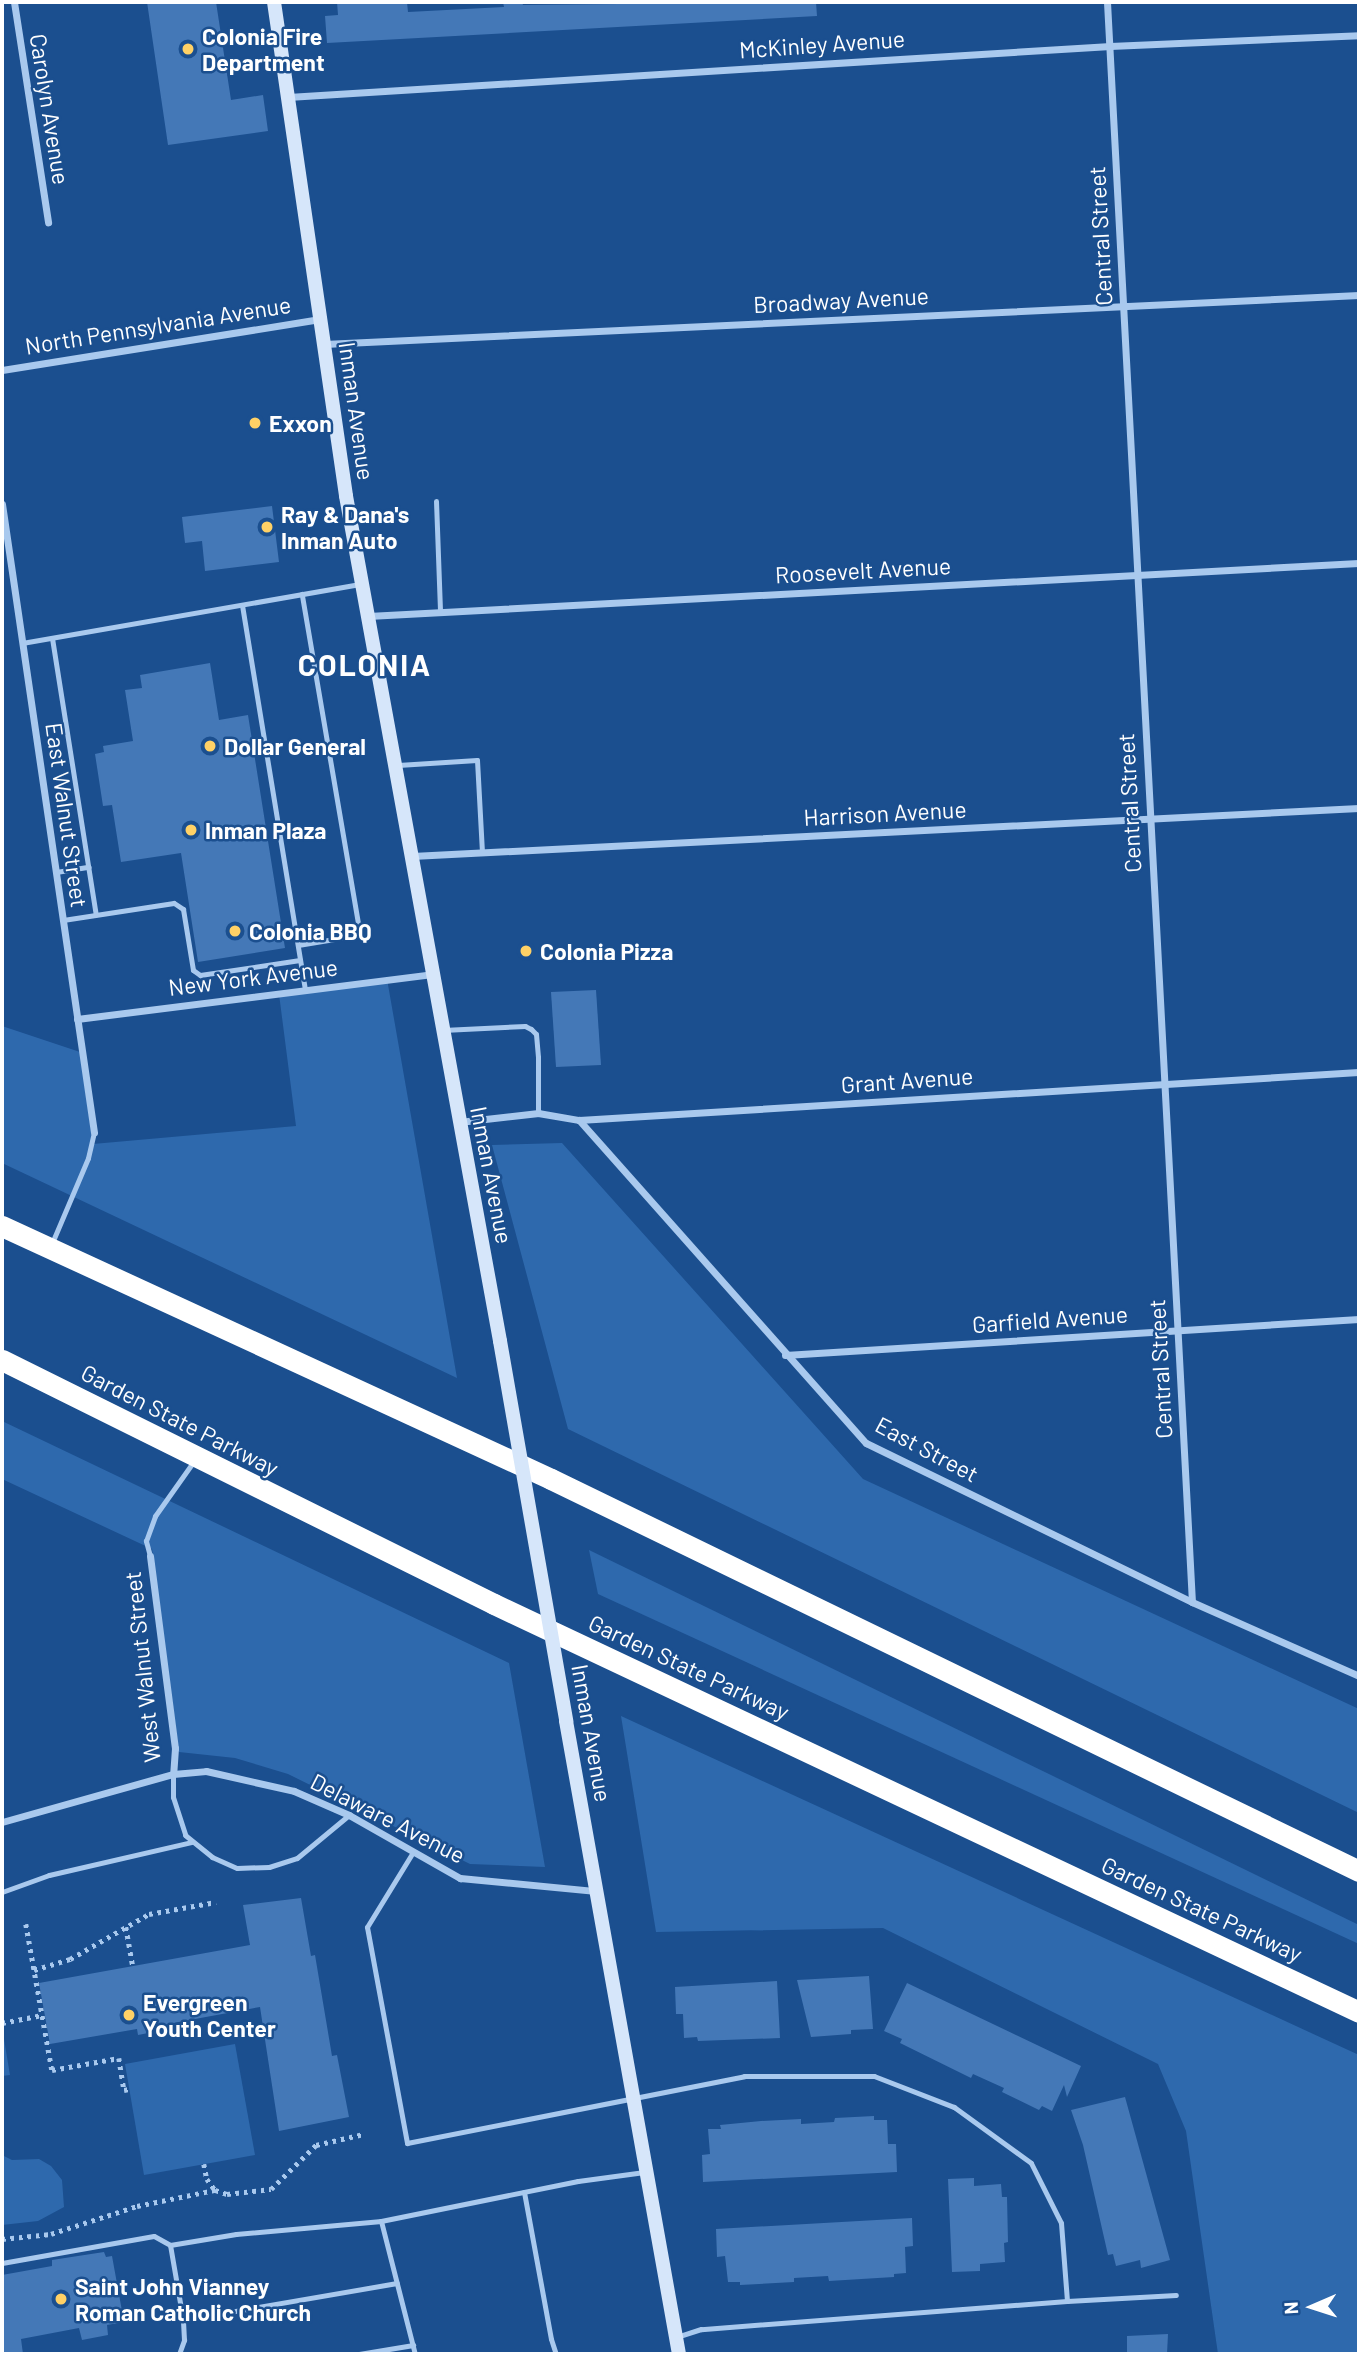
<!DOCTYPE html>
<html>
<head>
<meta charset="utf-8">
<style>
	body { margin:0 }
	#map { position:relative; width:1361px; height:2356px; overflow:hidden; background:#1b4f8f; font-family:Barlow,sans-serif }
	div>[style] { position:absolute }
	[style*='--x'] { left:calc(var(--x)*1px); top:calc(var(--y)*1px); width:calc(var(--w)*1px); rotate:calc(var(--a)*1deg) }
	.green>* { inset:0; background:#2e69ad }
	.building>* { inset:0; background:#4478b7 }
	.path>* { height:4.5px; margin-top:-2.25px; transform-origin:0; background:repeating-linear-gradient(90deg,#a9c9ee 0 3.5px,transparent 0 8.5px) }
	.service>* { height:5px; margin:-2.5px; padding:0 2.5px; transform-origin:2.5px; border-radius:2.5px; background:#a9c9ee }
	.minor>* { height:7px; margin:-3.5px; padding:0 3.5px; transform-origin:3.5px; border-radius:3.5px; background:#a9c9ee }
	.secondary>* { height:14px; margin:-7px; padding:0 7px; transform-origin:7px; border-radius:7px; background:#d6e6fa }
	.motorway>* { height:21px; margin:-10.5px; padding:0 10.5px; transform-origin:10.5px; border-radius:10.5px; background:#fff }
	.secondary-bridge>* { height:14px; margin:-7px; padding:0 7px; transform-origin:7px; border-radius:7px; background:#d6e6fa }
	.dots>* { width:19px; height:19px; translate:-50% -50%; box-sizing:border-box; border:4px solid #1b4f8f; border-radius:50% }
	span { translate:-50% -50%; white-space:nowrap; text-align:center; line-height:1.15; -webkit-text-stroke:5px #1b4f8f; paint-order:stroke }
	.poi-label { font-size:23px; color:#fff; font-weight:700 }
	.left { translate:0 -50%; text-align:left }
	.street-label { font-size:23px; color:#fff }
	.district-label { font-size:30px; color:#fff; font-weight:700; letter-spacing:2px }
	.frame { position:absolute; inset:0; border:4px solid #fff; pointer-events:none }
	.north { position:absolute; left:1277px; top:2272px; width:70px; height:70px; -webkit-text-stroke:5px #1b4f8f; paint-order:stroke; rotate:267deg; font-size:19px; font-weight:700; line-height:28px; text-align:center; color:#fff }
	.north::after { content:''; display:block; margin:auto; width:24px; height:32px; background:#fff; clip-path:polygon(50% 0,100% 100%,50% 72%,0 100%) }
</style>
</head>
<body>
<div id="map">
	<div class="green">
		<i style="clip-path:polygon(387px 979px,457px 1378px,2px 1163px,2px 1026px,80px 1052px,93px 1144px,296px 1126px,279px 994px)"></i>
		<i style="clip-path:polygon(562px 1143px,863px 1479px,1359px 1709px,1359px 1813px,568px 1429px,492px 1145px)"></i>
		<i style="clip-path:polygon(2px 1421px,509px 1663px,545px 1867px,470px 1864px,288px 1774px,235px 1758px,179px 1752px,152px 1549px,2px 1479px)"></i>
		<i style="clip-path:polygon(589px 1550px,1359px 1925px,1359px 1944px,598px 1594px)"></i>
		<i style="clip-path:polygon(621px 1716px,1359px 2055px,1359px 2354px,1218px 2354px,1186px 2131px,1158px 2064px,883px 1928px,656px 1932px)"></i>
		<i style="clip-path:polygon(2px 2027px,10px 2075px,2px 2076px)"></i>
		<i style="clip-path:polygon(235px 2044px,255px 2155px,144px 2175px,125px 2064px)"></i>
		<i style="clip-path:polygon(2px 2155px,12px 2160px,39px 2159px,51px 2166px,62px 2180px,64px 2207px,38px 2221px,2px 2225px)"></i>
	</div>
	<div class="building">
		<i style="clip-path:polygon(147px 2px,216px 2px,231px 100px,263px 95px,268px 131px,168px 145px)"></i>
		<i style="clip-path:polygon(337px 2px,407px 2px,408px 12px,504px 7px,503px 2px,522px 2px,523px 5px,816px 2px,817px 16px,327px 43px,325px 16px,338px 15px)"></i>
		<i style="clip-path:polygon(272px 506px,279px 562px,205px 571px,202px 541px,185px 543px,182px 517px)"></i>
		<i style="clip-path:polygon(210px 663px,219px 720px,248px 715px,285px 948px,198px 962px,181px 853px,121px 862px,112px 805px,103px 806px,95px 754px,104px 752px,103px 746px,133px 741px,125px 690px,142px 688px,140px 675px)"></i>
		<i style="clip-path:polygon(596px 990px,601px 1065px,556px 1067px,551px 992px)"></i>
		<i style="clip-path:polygon(301px 1898px,311px 1956px,315px 1955px,332px 2056px,337px 2055px,349px 2117px,279px 2131px,260px 2007px,168px 2024px,169px 2029px,138px 2035px,137px 2029px,50px 2044px,39px 1983px,250px 1945px,243px 1905px)"></i>
		<i style="clip-path:polygon(869px 1976px,873px 2029px,851px 2030px,851px 2034px,811px 2037px,797px 1980px)"></i>
		<i style="clip-path:polygon(777px 1981px,780px 2038px,698px 2041px,697px 2037px,684px 2038px,683px 2014px,676px 2014px,675px 1987px)"></i>
		<i style="clip-path:polygon(907px 1983px,1081px 2066px,1067px 2097px,1064px 2085px,1052px 2111px,1042px 2106px,1039px 2110px,1002px 2092px,1004px 2088px,973px 2074px,971px 2078px,900px 2043px,902px 2039px,884px 2031px)"></i>
		<i style="clip-path:polygon(1125px 2097px,1170px 2260px,1141px 2268px,1140px 2260px,1116px 2266px,1113px 2254px,1108px 2255px,1083px 2145px,1071px 2110px)"></i>
		<i style="clip-path:polygon(874px 2116px,874px 2120px,887px 2120px,888px 2144px,896px 2144px,897px 2172px,703px 2182px,702px 2155px,710px 2154px,708px 2129px,721px 2129px,720px 2125px,761px 2121px,801px 2119px,801px 2124px,834px 2122px,835px 2118px)"></i>
		<i style="clip-path:polygon(974px 2178px,974px 2186px,1001px 2184px,1002px 2197px,1007px 2197px,1008px 2242px,1004px 2243px,1005px 2262px,980px 2264px,980px 2271px,952px 2272px,948px 2179px)"></i>
		<i style="clip-path:polygon(912px 2218px,913px 2246px,905px 2247px,906px 2273px,894px 2274px,894px 2277px,829px 2281px,828px 2276px,794px 2278px,794px 2282px,740px 2285px,740px 2282px,728px 2282px,725px 2256px,717px 2257px,716px 2229px)"></i>
		<i style="clip-path:polygon(104px 2252px,106px 2257px,112px 2256px,124px 2322px,107px 2325px,108px 2335px,82px 2340px,79px 2328px,21px 2339px,23px 2354px,2px 2354px,2px 2275px,52px 2266px,52px 2260px)"></i>
		<i style="clip-path:polygon(1168px 2334px,1167px 2354px,1127px 2354px,1127px 2336px)"></i>
	</div>
	<div class="path">
		<i style="--x:26;--y:1924;--w:148;--a:79.9"></i>
		<i style="--x:52;--y:2070;--w:68;--a:-10.2"></i>
		<i style="--x:119;--y:2058;--w:32;--a:81"></i>
		<i style="--x:124;--y:2090;--w:5;--a:-11"></i>
		<i style="--x:126;--y:1927;--w:40;--a:80"></i>
		<i style="--x:34;--y:1970;--w:38;--a:-17"></i>
		<i style="--x:70;--y:1959;--w:91;--a:-29.7"></i>
		<i style="--x:149;--y:1914;--w:68;--a:-10.2"></i>
		<i style="--x:2;--y:2023;--w:41;--a:-11.3"></i>
		<i style="--x:204;--y:2164;--w:15;--a:79"></i>
		<i style="--x:207;--y:2179;--w:14;--a:54"></i>
		<i style="--x:215;--y:2190;--w:13;--a:18"></i>
		<i style="--x:227;--y:2194;--w:44;--a:-6.5"></i>
		<i style="--x:271;--y:2189;--w:63;--a:-44.4"></i>
		<i style="--x:316;--y:2145;--w:49;--a:-12.9"></i>
		<i style="--x:2;--y:2239;--w:49;--a:-5.8"></i>
		<i style="--x:51;--y:2234;--w:90;--a:-18"></i>
		<i style="--x:137;--y:2206;--w:80;--a:-11.6"></i>
	</div>
	<div class="service">
		<i style="--x:436;--y:501;--w:111;--a:87.9"></i>
		<i style="--x:242;--y:605;--w:390;--a:80.7"></i>
		<i style="--x:52;--y:638;--w:280;--a:81"></i>
		<i style="--x:22;--y:643;--w:343;--a:-9.9"></i>
		<i style="--x:398;--y:765;--w:79;--a:-3.6"></i>
		<i style="--x:477;--y:760;--w:93;--a:86.9"></i>
		<i style="--x:56;--y:872;--w:33;--a:-9"></i>
		<i style="--x:63;--y:920;--w:112;--a:-8.7"></i>
		<i style="--x:174;--y:903;--w:11;--a:34"></i>
		<i style="--x:183;--y:909;--w:62;--a:80.7"></i>
		<i style="--x:193;--y:970;--w:9;--a:36"></i>
		<i style="--x:200;--y:975;--w:101;--a:-8.5"></i>
		<i style="--x:298;--y:945;--w:55;--a:-9.5"></i>
		<i style="--x:352;--y:936;--w:10;--a:-45"></i>
		<i style="--x:359;--y:929;--w:340;--a:-99.7"></i>
		<i style="--x:443;--y:1030;--w:82;--a:-2.8"></i>
		<i style="--x:525;--y:1026;--w:7;--a:27"></i>
		<i style="--x:531;--y:1029;--w:7;--a:45"></i>
		<i style="--x:536;--y:1034;--w:23;--a:85"></i>
		<i style="--x:538;--y:1057;--w:56;--a:90"></i>
		<i style="--x:52;--y:1243;--w:92;--a:-67"></i>
		<i style="--x:88;--y:1158;--w:27;--a:-77"></i>
		<i style="--x:150;--y:1556;--w:16;--a:-105"></i>
		<i style="--x:146;--y:1541;--w:27;--a:-70"></i>
		<i style="--x:155;--y:1516;--w:67;--a:-54.7"></i>
		<i style="--x:173;--y:1774;--w:23;--a:90"></i>
		<i style="--x:173;--y:1797;--w:40;--a:72"></i>
		<i style="--x:185;--y:1835;--w:35;--a:39"></i>
		<i style="--x:212;--y:1857;--w:27;--a:24"></i>
		<i style="--x:237;--y:1868;--w:32;--a:-2"></i>
		<i style="--x:269;--y:1867;--w:29;--a:-18"></i>
		<i style="--x:297;--y:1858;--w:67;--a:-39.6"></i>
		<i style="--x:413;--y:1852;--w:88;--a:121.5"></i>
		<i style="--x:367;--y:1927;--w:220;--a:79.5"></i>
		<i style="--x:407;--y:2143;--w:344;--a:-11.2"></i>
		<i style="--x:744;--y:2076;--w:130;--a:0"></i>
		<i style="--x:874;--y:2076;--w:86;--a:21.2"></i>
		<i style="--x:954;--y:2107;--w:95;--a:36"></i>
		<i style="--x:1031;--y:2163;--w:67;--a:63.4"></i>
		<i style="--x:1061;--y:2223;--w:78;--a:85.6"></i>
		<i style="--x:1067;--y:2301;--w:367;--a:175.6"></i>
		<i style="--x:701;--y:2329;--w:23;--a:162"></i>
		<i style="--x:2;--y:1892;--w:50;--a:-19.9"></i>
		<i style="--x:49;--y:1875;--w:147;--a:-13"></i>
		<i style="--x:524;--y:2192;--w:149;--a:79.6"></i>
		<i style="--x:551;--y:2339;--w:16;--a:72"></i>
		<i style="--x:381;--y:2221;--w:137;--a:75.7"></i>
		<i style="--x:2;--y:2263;--w:154;--a:-10.1"></i>
		<i style="--x:154;--y:2236;--w:18;--a:29"></i>
		<i style="--x:1067;--y:2301;--w:109;--a:-3.2"></i>
		<i style="--x:183;--y:2320;--w:217;--a:-9.8"></i>
		<i style="--x:179;--y:2354;--w:15;--a:-70"></i>
		<i style="--x:184;--y:2340;--w:20;--a:-93"></i>
		<i style="--x:183;--y:2320;--w:76;--a:-99.8"></i>
		<i style="--x:170;--y:2245;--w:67;--a:-9.5"></i>
		<i style="--x:236;--y:2234;--w:146;--a:-5.1"></i>
		<i style="--x:381;--y:2221;--w:201;--a:-11.5"></i>
		<i style="--x:578;--y:2181;--w:67;--a:-7.8"></i>
		<i style="--x:359;--y:2354;--w:55;--a:-9.5"></i>
	</div>
	<div class="minor">
		<i style="--x:14;--y:2;--w:223;--a:81.2"></i>
		<i style="--x:1107;--y:2;--w:1602;--a:86.96"></i>
		<i style="--x:288;--y:97;--w:824;--a:-3.55"></i>
		<i style="--x:1110;--y:46;--w:249;--a:-2.5"></i>
		<i style="--x:324;--y:344;--w:1036;--a:-2.71"></i>
		<i style="--x:2;--y:370;--w:322;--a:-9.1"></i>
		<i style="--x:2;--y:504;--w:635;--a:81.67"></i>
		<i style="--x:368;--y:616;--w:992;--a:-3.06"></i>
		<i style="--x:412;--y:856;--w:948;--a:-2.9"></i>
		<i style="--x:77;--y:1019;--w:360;--a:-7.2"></i>
		<i style="--x:579;--y:1120;--w:432;--a:48.4"></i>
		<i style="--x:866;--y:1443;--w:363;--a:26"></i>
		<i style="--x:1192;--y:1602;--w:183;--a:23.9"></i>
		<i style="--x:459;--y:1122;--w:80;--a:-6.5"></i>
		<i style="--x:538;--y:1113;--w:42;--a:9.7"></i>
		<i style="--x:579;--y:1120;--w:781;--a:-3.52"></i>
		<i style="--x:785;--y:1355;--w:575;--a:-3.59"></i>
		<i style="--x:150;--y:1556;--w:194;--a:82.6"></i>
		<i style="--x:175;--y:1748;--w:26;--a:94"></i>
		<i style="--x:2;--y:1822;--w:178;--a:-15.7"></i>
		<i style="--x:173;--y:1774;--w:33;--a:-5"></i>
		<i style="--x:206;--y:1771;--w:90;--a:12.8"></i>
		<i style="--x:294;--y:1791;--w:60;--a:23.6"></i>
		<i style="--x:349;--y:1815;--w:128;--a:29.6"></i>
		<i style="--x:460;--y:1878;--w:137;--a:5.5"></i>
	</div>
	<div class="secondary">
		<i style="--x:274;--y:2;--w:499;--a:81.7"></i>
		<i style="--x:346;--y:496;--w:859;--a:79.67"></i>
		<i style="--x:566;--y:1721;--w:643;--a:79.88"></i>
	</div>
	<div class="motorway">
		<i style="--x:2;--y:1226;--w:604;--a:24.74"></i>
		<i style="--x:551;--y:1479;--w:898;--a:25.88"></i>
		<i style="--x:2;--y:1360;--w:549;--a:26.38"></i>
		<i style="--x:494;--y:1604;--w:956;--a:25.25"></i>
	</div>
	<div class="secondary-bridge">
		<i style="--x:500;--y:1341;--w:386;--a:80.1"></i>
	</div>
	<div class="dots">
		<i style="left:188px;top:49px;background:#ffd166"></i>
		<i style="left:255px;top:423px;background:#ffd166"></i>
		<i style="left:267px;top:527px;background:#ffd166"></i>
		<i style="left:210px;top:746px;background:#ffd166"></i>
		<i style="left:191px;top:830px;background:#ffd166"></i>
		<i style="left:235px;top:931px;background:#ffd166"></i>
		<i style="left:526px;top:951px;background:#ffd166"></i>
		<i style="left:129px;top:2015px;background:#ffd166"></i>
		<i style="left:61px;top:2299px;background:#ffd166"></i>
	</div>
	<div class="poi-label">
		<span class="left" style="left:202px;top:49px">Colonia Fire<br>Department</span>
		<span class="left" style="left:269px;top:423px">Exxon</span>
		<span class="left" style="left:281px;top:527px">Ray &amp; Dana's<br>Inman Auto</span>
		<span class="left" style="left:224px;top:746px">Dollar General</span>
		<span class="left" style="left:205px;top:830px">Inman Plaza</span>
		<span class="left" style="left:249px;top:931px">Colonia BBQ</span>
		<span class="left" style="left:540px;top:951px">Colonia Pizza</span>
		<span class="left" style="left:143px;top:2015px">Evergreen<br>Youth Center</span>
		<span class="left" style="left:75px;top:2299px">Saint John Vianney<br>Roman Catholic Church</span>
	</div>
	<div class="street-label">
		<span style="left:822px;top:44px;rotate:-4deg">McKinley Avenue</span>
		<span style="left:50px;top:109px;rotate:81deg">Carolyn Avenue</span>
		<span style="left:1100px;top:236px;rotate:-93deg">Central Street</span>
		<span style="left:841px;top:300px;rotate:-3deg">Broadway Avenue</span>
		<span style="left:158px;top:325px;rotate:-9deg">North Pennsylvania Avenue</span>
		<span style="left:357px;top:411px;rotate:82deg">Inman Avenue</span>
		<span style="left:863px;top:570px;rotate:-3deg">Roosevelt Avenue</span>
		<span style="left:1129px;top:803px;rotate:-93deg">Central Street</span>
		<span style="left:885px;top:813px;rotate:-3deg">Harrison Avenue</span>
		<span style="left:67px;top:815px;rotate:82deg">East Walnut Street</span>
		<span style="left:253px;top:977px;rotate:-7deg">New York Avenue</span>
		<span style="left:907px;top:1080px;rotate:-4deg">Grant Avenue</span>
		<span style="left:492px;top:1175px;rotate:79deg">Inman Avenue</span>
		<span style="left:1050px;top:1319px;rotate:-4deg">Garfield Avenue</span>
		<span style="left:1160px;top:1369px;rotate:-93deg">Central Street</span>
		<span style="left:180px;top:1420px;rotate:27deg">Garden State Parkway</span>
		<span style="left:927px;top:1449px;rotate:28deg">East Street</span>
		<span style="left:142px;top:1667px;rotate:-96deg">West Walnut Street</span>
		<span style="left:689px;top:1667px;rotate:25deg">Garden State Parkway</span>
		<span style="left:592px;top:1733px;rotate:80deg">Inman Avenue</span>
		<span style="left:388px;top:1818px;rotate:27deg">Delaware Avenue</span>
		<span style="left:1202px;top:1909px;rotate:25deg">Garden State Parkway</span>
	</div>
	<div class="district-label">
		<span style="left:365px;top:664px">COLONIA</span>
	</div>
	<div class="frame"></div>
	<div class="north">N</div>
</div>
</body>
</html>
